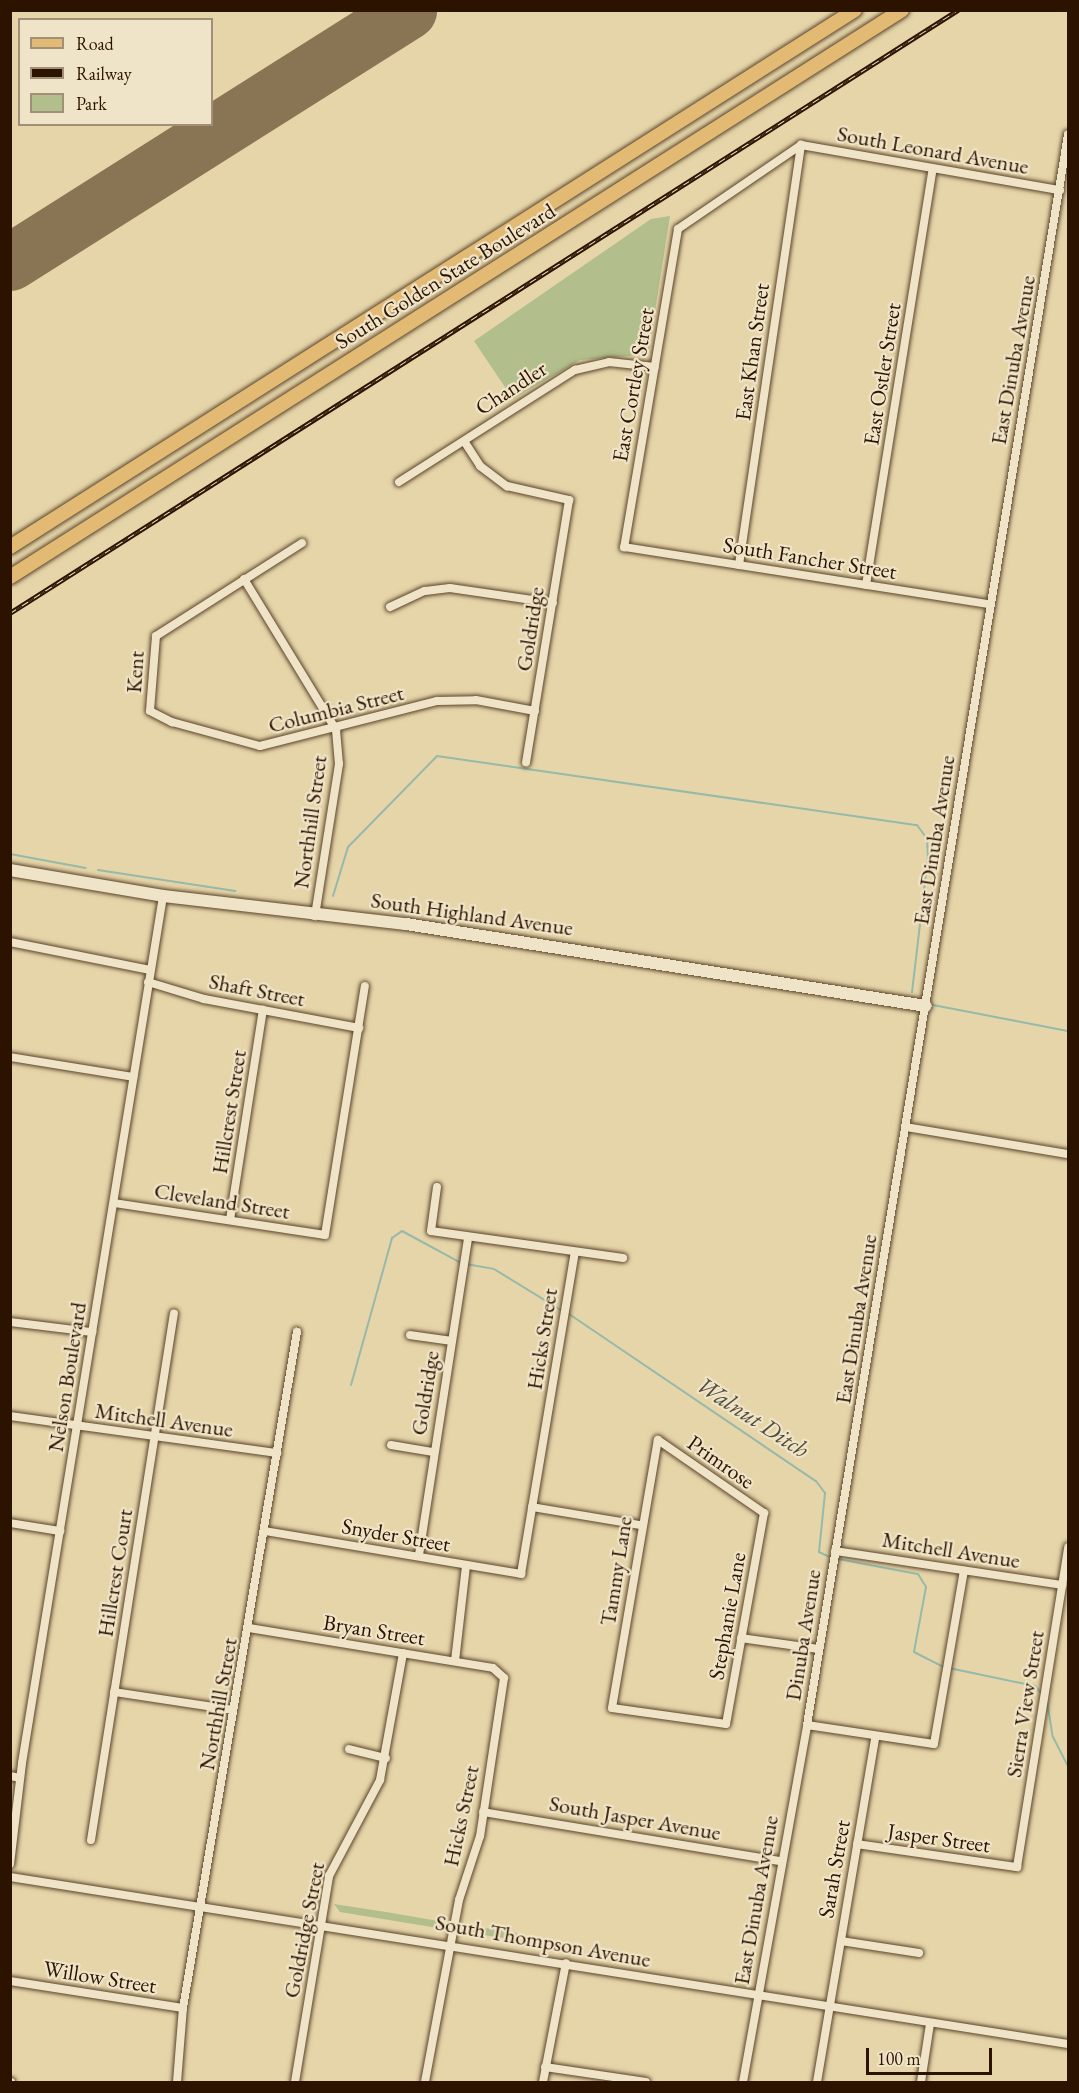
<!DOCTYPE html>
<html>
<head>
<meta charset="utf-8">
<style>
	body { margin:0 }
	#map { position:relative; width:1079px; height:2093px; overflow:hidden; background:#e6d5a9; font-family:"EB Garamond",serif }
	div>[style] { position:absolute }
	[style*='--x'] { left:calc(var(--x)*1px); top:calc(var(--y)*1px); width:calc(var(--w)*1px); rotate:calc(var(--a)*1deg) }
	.green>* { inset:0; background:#b2be8b }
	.stream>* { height:2px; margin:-1px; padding:0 1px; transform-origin:1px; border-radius:1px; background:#96b9aa }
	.runway>* { height:57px; margin:-28.5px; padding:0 28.5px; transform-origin:28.5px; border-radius:28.5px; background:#897454 }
	.roads { filter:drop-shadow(0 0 2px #5a442a) drop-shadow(0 0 2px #5a442a) }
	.street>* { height:8px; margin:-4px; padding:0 4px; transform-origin:4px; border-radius:4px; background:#efe4c7 }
	.secondary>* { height:12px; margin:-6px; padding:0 6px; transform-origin:6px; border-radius:6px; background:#efe4c7 }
	.primary>* { height:14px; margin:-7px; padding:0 7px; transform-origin:7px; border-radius:7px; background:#e3ba74 }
	.rail>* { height:4.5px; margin-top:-2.25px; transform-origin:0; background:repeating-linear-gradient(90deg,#efe4c7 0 7px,#2c1300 0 14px); box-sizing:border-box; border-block:2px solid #2c1300 }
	span { translate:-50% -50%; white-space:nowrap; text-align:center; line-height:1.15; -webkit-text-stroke:4.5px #efe4c7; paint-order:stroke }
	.street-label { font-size:22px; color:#2c1300 }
	.water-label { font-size:24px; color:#514d3c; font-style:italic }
	.frame { position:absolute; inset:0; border:12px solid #2c1300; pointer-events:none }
	.legend { position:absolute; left:18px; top:18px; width:195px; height:108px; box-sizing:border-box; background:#efe4c7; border:2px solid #a19077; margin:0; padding:8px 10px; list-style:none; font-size:18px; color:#2c1300 }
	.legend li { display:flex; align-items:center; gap:12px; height:30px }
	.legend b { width:30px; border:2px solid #a19077 }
	.scale { position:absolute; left:866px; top:2048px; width:126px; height:27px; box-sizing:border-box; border:3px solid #2c1300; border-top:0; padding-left:8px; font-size:18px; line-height:21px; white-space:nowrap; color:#2c1300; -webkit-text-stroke:4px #efe4c7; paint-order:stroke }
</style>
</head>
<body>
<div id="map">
	<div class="green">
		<i style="clip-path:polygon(670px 216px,649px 349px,641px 355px,580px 360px,513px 399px,474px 341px,651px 219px)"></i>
		<i style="clip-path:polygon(334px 1904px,392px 1913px,444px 1922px,438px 1928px,340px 1912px)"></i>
		<i style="clip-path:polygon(465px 1925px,517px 1933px,516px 1940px,470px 1933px)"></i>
	</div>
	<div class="stream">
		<i style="--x:10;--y:854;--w:77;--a:10.4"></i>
		<i style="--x:98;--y:870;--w:139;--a:8.7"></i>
		<i style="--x:333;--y:896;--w:51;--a:-73"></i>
		<i style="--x:348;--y:847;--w:127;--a:-45.6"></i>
		<i style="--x:437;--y:756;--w:485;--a:8.2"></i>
		<i style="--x:917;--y:825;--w:17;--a:54"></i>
		<i style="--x:927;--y:839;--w:17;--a:87"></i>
		<i style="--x:928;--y:856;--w:137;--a:96.7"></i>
		<i style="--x:933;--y:1005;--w:137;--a:10.9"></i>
		<i style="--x:466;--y:1264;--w:28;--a:10"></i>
		<i style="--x:494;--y:1269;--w:82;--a:31.6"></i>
		<i style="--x:569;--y:1314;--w:298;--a:34.1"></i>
		<i style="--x:816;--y:1481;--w:15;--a:53"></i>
		<i style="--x:825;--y:1493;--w:59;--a:95.8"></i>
		<i style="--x:819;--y:1552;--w:14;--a:25"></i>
		<i style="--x:351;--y:1385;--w:153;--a:-74.4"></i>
		<i style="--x:392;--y:1238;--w:12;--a:-35"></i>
		<i style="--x:402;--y:1231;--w:67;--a:28.5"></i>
		<i style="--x:838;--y:1559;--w:81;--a:10.6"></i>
		<i style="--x:918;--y:1574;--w:15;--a:58"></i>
		<i style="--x:926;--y:1587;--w:66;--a:100.5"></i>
		<i style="--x:914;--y:1652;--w:34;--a:27"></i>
		<i style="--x:949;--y:1668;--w:88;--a:11.8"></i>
		<i style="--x:1035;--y:1686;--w:11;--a:49"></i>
		<i style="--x:1047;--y:1701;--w:36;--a:81"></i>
		<i style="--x:1053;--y:1737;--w:33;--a:63"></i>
	</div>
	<div class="runway">
		<i style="--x:10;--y:262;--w:471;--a:-32.3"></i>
	</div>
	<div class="roads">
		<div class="street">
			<i style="--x:801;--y:145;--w:149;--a:145.7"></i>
			<i style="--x:678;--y:229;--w:323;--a:99.6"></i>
			<i style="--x:624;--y:547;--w:370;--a:8.9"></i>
			<i style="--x:801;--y:145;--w:263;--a:9.9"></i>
			<i style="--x:464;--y:441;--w:30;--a:57"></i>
			<i style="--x:480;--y:466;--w:34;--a:37"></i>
			<i style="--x:507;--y:486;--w:64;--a:12.7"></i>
			<i style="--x:569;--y:500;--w:266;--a:99.3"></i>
			<i style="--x:399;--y:482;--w:209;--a:-32.5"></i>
			<i style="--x:575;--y:370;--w:35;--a:-13"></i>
			<i style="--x:609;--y:362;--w:46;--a:6.2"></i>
			<i style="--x:302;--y:543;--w:173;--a:147.5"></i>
			<i style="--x:156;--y:636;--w:75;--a:94.6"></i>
			<i style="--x:150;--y:711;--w:25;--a:27"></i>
			<i style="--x:172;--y:722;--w:91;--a:15.3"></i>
			<i style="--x:260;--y:746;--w:183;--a:-14.3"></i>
			<i style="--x:437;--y:701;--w:39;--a:-1"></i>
			<i style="--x:476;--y:700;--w:60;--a:10.6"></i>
			<i style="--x:739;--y:565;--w:425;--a:-81.6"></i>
			<i style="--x:244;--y:579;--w:177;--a:58.6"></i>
			<i style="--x:336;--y:730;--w:34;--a:85"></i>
			<i style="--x:339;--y:764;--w:154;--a:99"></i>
			<i style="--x:866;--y:585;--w:421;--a:-80.9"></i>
			<i style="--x:390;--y:607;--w:38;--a:-25"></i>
			<i style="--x:425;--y:591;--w:25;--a:-7"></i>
			<i style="--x:450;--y:588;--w:104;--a:8.3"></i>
			<i style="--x:10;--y:942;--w:143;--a:11.3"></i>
			<i style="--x:148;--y:982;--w:59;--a:16.9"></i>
			<i style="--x:204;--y:999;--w:158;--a:10.6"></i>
			<i style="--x:10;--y:1057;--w:125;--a:9.2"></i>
			<i style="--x:906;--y:1127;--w:164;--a:9.5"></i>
			<i style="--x:437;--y:1187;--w:44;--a:97.8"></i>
			<i style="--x:431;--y:1231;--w:194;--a:8"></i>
			<i style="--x:114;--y:1203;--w:213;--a:8.6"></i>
			<i style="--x:325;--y:1235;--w:252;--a:-80.9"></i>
			<i style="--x:230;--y:1220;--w:213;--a:-81.1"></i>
			<i style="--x:10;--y:1322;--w:83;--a:7"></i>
			<i style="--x:410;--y:1335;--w:42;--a:8.1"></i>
			<i style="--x:10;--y:1416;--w:270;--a:7.9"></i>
			<i style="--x:658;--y:1440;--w:129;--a:34.6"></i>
			<i style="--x:764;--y:1513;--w:214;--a:100.2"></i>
			<i style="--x:726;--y:1724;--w:115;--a:-172"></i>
			<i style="--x:612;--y:1708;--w:272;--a:-80.3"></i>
			<i style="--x:391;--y:1445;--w:43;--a:9.5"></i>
			<i style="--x:532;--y:1507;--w:109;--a:9.5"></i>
			<i style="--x:10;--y:1523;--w:51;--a:9.1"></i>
			<i style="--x:265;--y:1531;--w:260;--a:9.5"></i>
			<i style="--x:521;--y:1574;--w:326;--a:-80.5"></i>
			<i style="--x:835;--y:1551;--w:230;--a:8.5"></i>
			<i style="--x:419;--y:1555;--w:322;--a:-81.2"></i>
			<i style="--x:249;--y:1628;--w:247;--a:9.3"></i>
			<i style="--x:493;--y:1668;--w:15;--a:42"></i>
			<i style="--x:504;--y:1678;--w:160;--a:98.6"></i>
			<i style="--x:480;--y:1836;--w:67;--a:108.2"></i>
			<i style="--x:459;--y:1900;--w:185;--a:100.6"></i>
			<i style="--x:741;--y:1638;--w:78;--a:8.1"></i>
			<i style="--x:455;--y:1661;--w:96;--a:-83.4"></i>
			<i style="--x:114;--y:1692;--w:120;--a:8.6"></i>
			<i style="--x:807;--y:1725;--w:128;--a:8.5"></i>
			<i style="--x:934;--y:1744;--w:176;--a:-80.2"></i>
			<i style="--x:349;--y:1749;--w:38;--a:14"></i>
			<i style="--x:10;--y:1776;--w:10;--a:11"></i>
			<i style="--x:483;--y:1812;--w:301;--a:9.4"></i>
			<i style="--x:91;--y:1840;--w:533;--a:-81.05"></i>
			<i style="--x:857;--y:1844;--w:162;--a:8.2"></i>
			<i style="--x:1017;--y:1867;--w:324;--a:-80.9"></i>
			<i style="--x:10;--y:1864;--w:102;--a:-83.2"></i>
			<i style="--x:22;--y:1763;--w:878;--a:-80.76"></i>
			<i style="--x:10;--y:1877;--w:1071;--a:8.97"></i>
			<i style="--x:841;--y:1941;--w:79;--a:8.7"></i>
			<i style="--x:10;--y:1981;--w:175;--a:8.9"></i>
			<i style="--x:545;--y:2067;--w:102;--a:8.4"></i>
			<i style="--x:10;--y:2082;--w:1;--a:0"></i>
			<i style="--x:177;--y:2082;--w:74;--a:-85.4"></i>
			<i style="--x:183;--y:2008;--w:686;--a:-80.43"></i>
			<i style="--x:295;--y:2082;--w:209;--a:-80.6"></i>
			<i style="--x:329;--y:1876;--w:109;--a:-62"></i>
			<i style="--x:380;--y:1780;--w:129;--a:-79.7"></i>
			<i style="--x:543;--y:2082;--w:121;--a:-79.1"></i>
			<i style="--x:743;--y:2082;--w:363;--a:-79.8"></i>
			<i style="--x:807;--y:1725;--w:1612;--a:-80.68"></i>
			<i style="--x:817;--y:2082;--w:349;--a:-80.4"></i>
			<i style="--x:921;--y:2082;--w:59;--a:-81.2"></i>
		</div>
		<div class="secondary">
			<i style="--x:10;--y:870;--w:155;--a:9.6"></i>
			<i style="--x:163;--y:896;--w:245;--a:6.6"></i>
			<i style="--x:406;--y:924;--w:526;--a:8.96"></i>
		</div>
		<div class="primary">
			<i style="--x:10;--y:547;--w:1001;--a:-32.44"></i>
			<i style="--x:10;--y:577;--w:1057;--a:-32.44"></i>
		</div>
	</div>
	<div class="rail">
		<i style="--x:10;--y:613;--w:1124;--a:-32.46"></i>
	</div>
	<div class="street-label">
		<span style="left:933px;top:150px;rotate:10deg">South Leonard Avenue</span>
		<span style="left:445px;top:276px;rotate:-32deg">South Golden State Boulevard</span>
		<span style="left:752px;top:352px;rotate:-82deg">East Khan Street</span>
		<span style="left:1013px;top:360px;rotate:-80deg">East Dinuba Avenue</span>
		<span style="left:882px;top:374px;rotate:-81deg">East Ostler Street</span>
		<span style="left:633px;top:385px;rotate:-80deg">East Cortley Street</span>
		<span style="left:511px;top:388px;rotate:-33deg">Chandler</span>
		<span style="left:810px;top:558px;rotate:9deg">South Fancher Street</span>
		<span style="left:530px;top:629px;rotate:-81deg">Goldridge</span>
		<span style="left:135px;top:672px;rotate:-86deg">Kent</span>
		<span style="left:336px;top:709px;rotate:-14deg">Columbia Street</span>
		<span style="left:310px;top:822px;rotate:-82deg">Northhill Street</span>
		<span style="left:934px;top:840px;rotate:-81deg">East Dinuba Avenue</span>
		<span style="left:472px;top:914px;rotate:8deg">South Highland Avenue</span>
		<span style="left:257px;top:990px;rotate:11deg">Shaft Street</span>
		<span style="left:229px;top:1112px;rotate:-81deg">Hillcrest Street</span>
		<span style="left:222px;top:1201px;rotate:9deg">Cleveland Street</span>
		<span style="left:856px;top:1319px;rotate:-81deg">East Dinuba Avenue</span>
		<span style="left:542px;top:1339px;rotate:-81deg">Hicks Street</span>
		<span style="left:67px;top:1377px;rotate:-81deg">Nelson Boulevard</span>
		<span style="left:425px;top:1393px;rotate:-81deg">Goldridge</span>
		<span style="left:164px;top:1420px;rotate:8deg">Mitchell Avenue</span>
		<span style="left:721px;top:1462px;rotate:35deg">Primrose</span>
		<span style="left:396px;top:1535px;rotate:10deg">Snyder Street</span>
		<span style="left:951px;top:1550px;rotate:9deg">Mitchell Avenue</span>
		<span style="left:616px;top:1571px;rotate:-81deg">Tammy Lane</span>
		<span style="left:115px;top:1573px;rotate:-81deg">Hillcrest Court</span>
		<span style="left:727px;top:1616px;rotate:-80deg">Stephanie Lane</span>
		<span style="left:374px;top:1630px;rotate:9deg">Bryan Street</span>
		<span style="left:803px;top:1635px;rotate:-81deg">Dinuba Avenue</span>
		<span style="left:218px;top:1704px;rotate:-80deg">Northhill Street</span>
		<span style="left:1025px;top:1704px;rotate:-81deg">Sierra View Street</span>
		<span style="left:461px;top:1816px;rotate:-78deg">Hicks Street</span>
		<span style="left:635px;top:1818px;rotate:10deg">South Jasper Avenue</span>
		<span style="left:939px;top:1838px;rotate:8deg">Jasper Street</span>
		<span style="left:834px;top:1869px;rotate:-80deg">Sarah Street</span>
		<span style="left:756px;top:1900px;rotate:-80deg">East Dinuba Avenue</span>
		<span style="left:304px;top:1930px;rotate:-79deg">Goldridge Street</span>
		<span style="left:543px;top:1941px;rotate:10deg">South Thompson Avenue</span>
		<span style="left:100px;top:1977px;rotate:9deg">Willow Street</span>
	</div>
	<div class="water-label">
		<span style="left:753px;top:1417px;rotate:33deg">Walnut Ditch</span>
	</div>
	<div class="frame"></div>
	<ul class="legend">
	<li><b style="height:8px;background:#e3ba74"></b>Road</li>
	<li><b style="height:8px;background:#2c1300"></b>Railway</li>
	<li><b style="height:16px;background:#b2be8b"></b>Park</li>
	</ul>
	<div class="scale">100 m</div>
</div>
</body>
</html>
